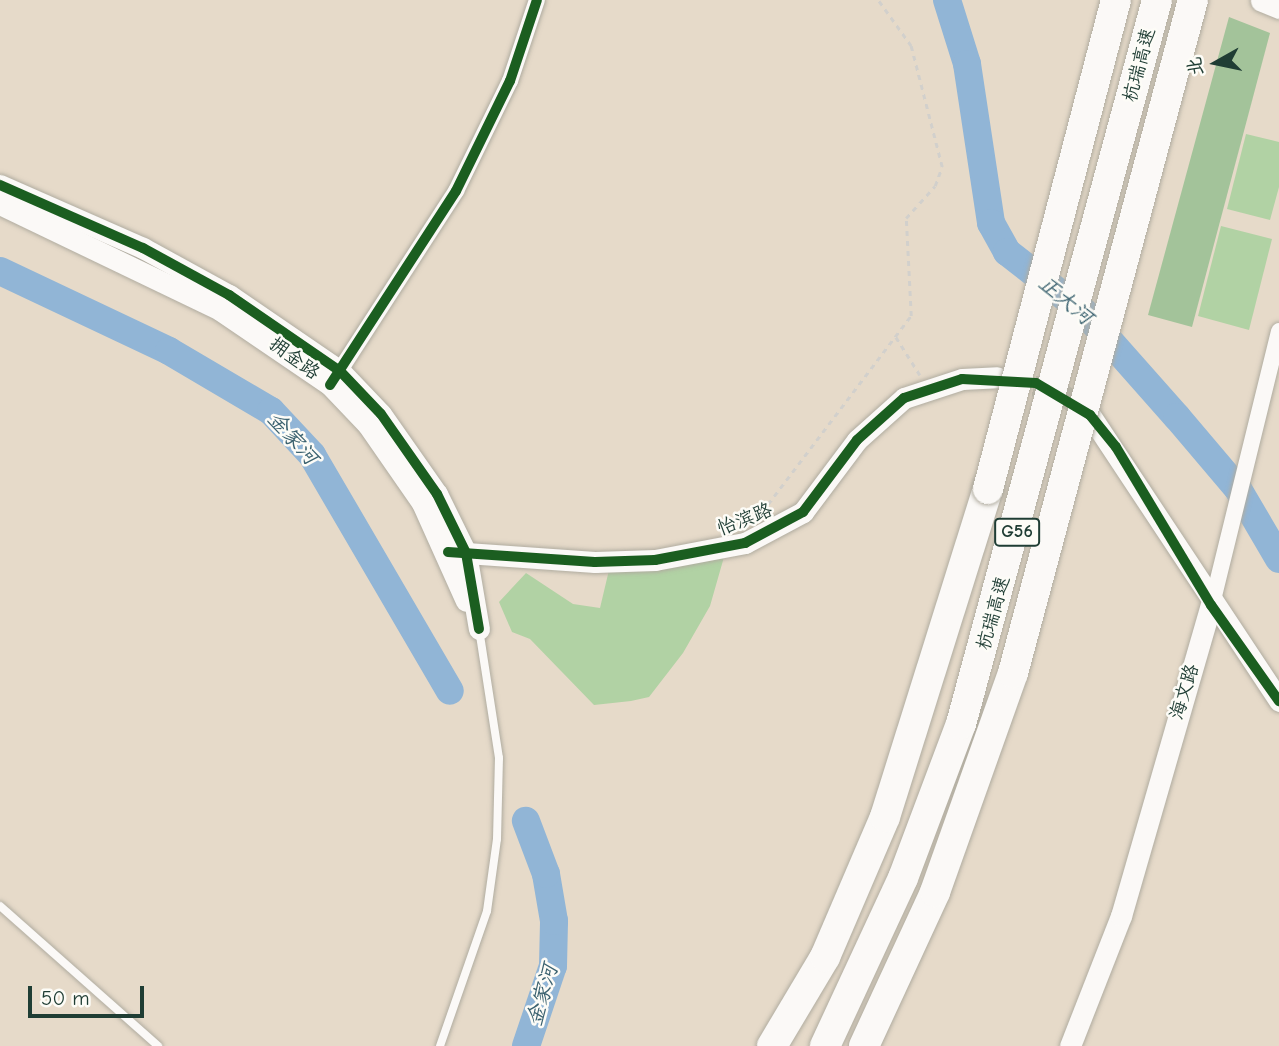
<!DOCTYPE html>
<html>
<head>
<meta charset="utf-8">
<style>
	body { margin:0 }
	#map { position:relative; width:1279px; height:1046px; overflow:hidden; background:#e6dac9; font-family:"Comic Neue","LXGW WenKai TC",sans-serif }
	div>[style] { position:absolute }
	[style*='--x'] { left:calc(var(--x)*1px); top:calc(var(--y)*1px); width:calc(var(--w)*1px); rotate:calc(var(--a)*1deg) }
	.green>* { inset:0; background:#b1d2a4 }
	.forest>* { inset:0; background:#a3c39a }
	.river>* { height:28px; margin:-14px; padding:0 14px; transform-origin:14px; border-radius:14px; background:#91b5d6 }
	.tertiary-tunnel>* { height:21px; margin-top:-10.5px; transform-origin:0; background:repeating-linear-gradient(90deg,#bebbab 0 21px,transparent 0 31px) }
	.path>* { height:2.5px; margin-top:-1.25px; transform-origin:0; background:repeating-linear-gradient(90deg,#d2d0cc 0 5px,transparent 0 10px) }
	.roads { filter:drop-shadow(0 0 2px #b0aca0) drop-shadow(0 0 2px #b0aca0) }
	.service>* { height:8px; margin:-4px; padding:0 4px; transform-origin:4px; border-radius:4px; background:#fbf9f7 }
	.minor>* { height:16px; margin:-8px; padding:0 8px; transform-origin:8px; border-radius:8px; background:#fbf9f7 }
	.tertiary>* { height:21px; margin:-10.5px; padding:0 10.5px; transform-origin:10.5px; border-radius:10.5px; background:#fbf9f7 }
	.secondary>* { height:23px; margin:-11.5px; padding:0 11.5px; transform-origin:11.5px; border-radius:11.5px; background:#fbf9f7 }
	.motorway>* { height:30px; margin:-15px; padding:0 15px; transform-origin:15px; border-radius:15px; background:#fbf9f7 }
	.bridges { filter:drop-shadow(0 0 2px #b0aca0) drop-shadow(0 0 2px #b0aca0) }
	.motorway-bridge>* { height:30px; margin:-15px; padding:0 15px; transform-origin:15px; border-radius:15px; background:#fbf9f7 }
	.cycleway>* { height:10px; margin:-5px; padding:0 5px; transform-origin:5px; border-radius:5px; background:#1b5e20 }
	span { translate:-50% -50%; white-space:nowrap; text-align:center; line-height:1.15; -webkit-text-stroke:5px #fdfcf7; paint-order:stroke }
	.shield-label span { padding:2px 5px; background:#fdfcf7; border:2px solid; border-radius:5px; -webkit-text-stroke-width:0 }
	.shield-label { font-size:18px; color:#1f3d34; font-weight:700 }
	.street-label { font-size:19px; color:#1f3d34 }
	.water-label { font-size:21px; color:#3a616f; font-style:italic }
	.north { position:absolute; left:1181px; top:28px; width:70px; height:70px; -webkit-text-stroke:5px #fdfcf7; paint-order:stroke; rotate:261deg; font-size:19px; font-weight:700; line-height:28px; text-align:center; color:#1f3d34 }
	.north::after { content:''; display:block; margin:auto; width:24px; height:32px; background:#1f3d34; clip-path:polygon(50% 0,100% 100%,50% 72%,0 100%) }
	.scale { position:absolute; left:28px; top:986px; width:116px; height:32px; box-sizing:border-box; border:4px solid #1f3d34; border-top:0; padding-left:9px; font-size:21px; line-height:24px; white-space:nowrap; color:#1f3d34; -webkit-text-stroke:5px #fdfcf7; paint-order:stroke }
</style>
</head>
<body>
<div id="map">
	<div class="green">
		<i style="clip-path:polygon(1246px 134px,1279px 142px,1279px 187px,1270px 220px,1227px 209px)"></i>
		<i style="clip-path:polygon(1221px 226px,1272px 239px,1249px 330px,1198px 316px)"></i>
		<i style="clip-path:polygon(724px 557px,710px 606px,683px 653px,649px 697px,631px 701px,594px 705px,530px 639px,512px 632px,499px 602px,526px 573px,573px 604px,600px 608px,609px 570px)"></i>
	</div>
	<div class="forest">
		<i style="clip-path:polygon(1229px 17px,1270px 33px,1192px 327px,1148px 315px)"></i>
	</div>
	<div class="river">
		<i style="--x:947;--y:0;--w:67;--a:72.6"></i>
		<i style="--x:967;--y:64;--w:161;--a:81.4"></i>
		<i style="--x:991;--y:223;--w:33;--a:61"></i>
		<i style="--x:1007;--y:252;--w:98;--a:37.9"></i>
		<i style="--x:1084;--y:312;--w:140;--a:48.5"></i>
		<i style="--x:1177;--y:417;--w:94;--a:49.7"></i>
		<i style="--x:1238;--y:489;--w:81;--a:59.6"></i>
		<i style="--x:0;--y:271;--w:187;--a:25.3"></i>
		<i style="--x:169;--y:351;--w:118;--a:30.5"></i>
		<i style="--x:271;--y:411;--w:60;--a:47"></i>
		<i style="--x:312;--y:455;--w:273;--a:59.7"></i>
		<i style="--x:526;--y:1046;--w:84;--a:-71.4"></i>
		<i style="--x:553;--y:966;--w:45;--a:-88.7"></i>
		<i style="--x:554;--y:921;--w:48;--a:-99.7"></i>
		<i style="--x:546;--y:874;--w:57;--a:-110.7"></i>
	</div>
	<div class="tertiary-tunnel">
		<i style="--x:1004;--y:378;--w:58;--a:14"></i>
		<i style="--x:1060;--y:392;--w:38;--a:37"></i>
	</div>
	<div class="path">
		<i style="--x:896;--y:337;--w:45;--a:57.7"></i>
		<i style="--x:762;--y:512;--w:246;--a:-52.8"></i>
		<i style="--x:911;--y:316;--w:98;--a:-92.9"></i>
		<i style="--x:906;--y:218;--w:43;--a:-47.8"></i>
		<i style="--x:935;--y:186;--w:20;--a:-70"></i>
		<i style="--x:942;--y:167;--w:125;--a:-104.4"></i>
		<i style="--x:911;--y:46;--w:57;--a:-125.7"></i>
	</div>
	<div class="roads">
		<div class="service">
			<i style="--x:0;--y:906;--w:211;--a:41.5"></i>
			<i style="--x:440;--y:1046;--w:143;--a:-70.8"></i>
			<i style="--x:487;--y:911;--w:73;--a:-82.1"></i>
			<i style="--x:497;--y:839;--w:81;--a:-88.6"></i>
			<i style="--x:499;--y:758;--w:131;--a:-98.8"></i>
		</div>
		<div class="minor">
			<i style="--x:335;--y:378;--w:223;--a:-57.1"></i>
			<i style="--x:456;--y:191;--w:123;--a:-63.9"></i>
			<i style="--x:510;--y:81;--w:85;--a:-71.6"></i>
			<i style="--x:1212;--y:604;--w:281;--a:-76.2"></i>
		</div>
		<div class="tertiary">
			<i style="--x:0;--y:185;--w:156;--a:23.8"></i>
			<i style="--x:143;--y:248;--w:98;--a:28.7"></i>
			<i style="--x:229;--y:295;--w:135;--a:34.4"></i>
			<i style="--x:340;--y:371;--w:59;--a:46.4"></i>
			<i style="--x:381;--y:414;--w:98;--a:55"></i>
			<i style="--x:437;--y:494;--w:66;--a:63.8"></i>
			<i style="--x:466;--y:553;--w:77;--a:80.3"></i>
			<i style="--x:0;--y:204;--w:244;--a:25.7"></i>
			<i style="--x:220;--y:310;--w:133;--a:34.3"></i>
			<i style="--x:330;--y:385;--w:55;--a:46.5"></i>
			<i style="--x:368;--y:425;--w:95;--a:55.3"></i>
			<i style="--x:422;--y:503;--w:107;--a:65.8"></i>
			<i style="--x:1090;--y:415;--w:343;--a:56.5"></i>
			<i style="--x:452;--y:552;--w:143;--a:4"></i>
			<i style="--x:595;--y:562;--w:60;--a:-1.9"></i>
			<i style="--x:655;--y:560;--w:92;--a:-10.7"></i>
			<i style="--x:745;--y:543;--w:66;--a:-28.1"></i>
			<i style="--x:803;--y:512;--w:90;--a:-53.1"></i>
			<i style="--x:857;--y:440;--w:63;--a:-41.8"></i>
			<i style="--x:904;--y:398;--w:61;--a:-18.1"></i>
			<i style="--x:962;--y:379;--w:35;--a:-3"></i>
			<i style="--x:1070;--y:1046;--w:140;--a:-68.6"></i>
			<i style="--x:1121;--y:916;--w:324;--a:-73.9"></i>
		</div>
		<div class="secondary">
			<i style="--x:1262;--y:0;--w:18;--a:22"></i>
		</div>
		<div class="motorway">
			<i style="--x:772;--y:1046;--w:104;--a:-59.2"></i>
			<i style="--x:825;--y:957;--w:152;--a:-66.8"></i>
			<i style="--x:885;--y:817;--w:344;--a:-72.6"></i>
		</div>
	</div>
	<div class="bridges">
		<div class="motorway-bridge">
			<i style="--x:988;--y:489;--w:505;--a:-75.33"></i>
			<i style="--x:825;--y:1046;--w:185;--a:-65.1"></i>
			<i style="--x:903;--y:878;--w:165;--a:-69.4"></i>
			<i style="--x:961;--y:724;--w:750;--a:-74.85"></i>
			<i style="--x:864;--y:1046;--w:170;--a:-65.2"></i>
			<i style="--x:935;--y:892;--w:232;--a:-70.4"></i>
			<i style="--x:1013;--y:673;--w:697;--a:-75.03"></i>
		</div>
	</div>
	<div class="cycleway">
		<i style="--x:0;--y:185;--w:156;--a:23.8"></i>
		<i style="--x:143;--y:248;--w:98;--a:28.7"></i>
		<i style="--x:229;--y:295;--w:135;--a:34.4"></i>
		<i style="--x:340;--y:371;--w:59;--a:46.4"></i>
		<i style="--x:381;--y:414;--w:98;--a:55"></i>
		<i style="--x:437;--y:494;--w:66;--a:63.8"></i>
		<i style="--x:466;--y:553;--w:77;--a:80.3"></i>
		<i style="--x:330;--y:385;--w:231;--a:-57"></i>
		<i style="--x:456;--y:191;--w:123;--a:-63.9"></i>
		<i style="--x:510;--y:81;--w:85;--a:-71.6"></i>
		<i style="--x:448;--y:552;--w:147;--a:3.9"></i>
		<i style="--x:595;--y:562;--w:60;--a:-1.9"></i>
		<i style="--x:655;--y:560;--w:92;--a:-10.7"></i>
		<i style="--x:745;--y:543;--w:66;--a:-28.1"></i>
		<i style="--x:803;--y:512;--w:90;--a:-53.1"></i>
		<i style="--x:857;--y:440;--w:63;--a:-41.8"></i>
		<i style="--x:904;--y:398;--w:61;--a:-18.1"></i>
		<i style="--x:962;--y:379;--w:74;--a:3.1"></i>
		<i style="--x:1036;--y:383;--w:63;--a:30.7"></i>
		<i style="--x:1090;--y:415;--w:41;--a:50.9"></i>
		<i style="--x:1116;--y:447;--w:184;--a:59"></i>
		<i style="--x:1211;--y:605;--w:118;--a:54.7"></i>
	</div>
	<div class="shield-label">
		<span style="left:1017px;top:532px">G56</span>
	</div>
	<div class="street-label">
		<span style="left:1140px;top:65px;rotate:-75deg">杭瑞高速</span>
		<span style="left:294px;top:359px;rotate:36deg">拥金路</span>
		<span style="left:745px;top:520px;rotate:-21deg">怡滨路</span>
		<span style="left:994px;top:613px;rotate:-74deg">杭瑞高速</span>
		<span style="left:1185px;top:692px;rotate:-73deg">海文路</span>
	</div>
	<div class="water-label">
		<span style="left:1066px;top:300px;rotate:40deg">正大河</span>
		<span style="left:293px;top:438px;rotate:48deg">金家河</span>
		<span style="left:542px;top:995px;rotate:-74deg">金家河</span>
	</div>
	<div class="north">北</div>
	<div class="scale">50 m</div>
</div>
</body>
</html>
